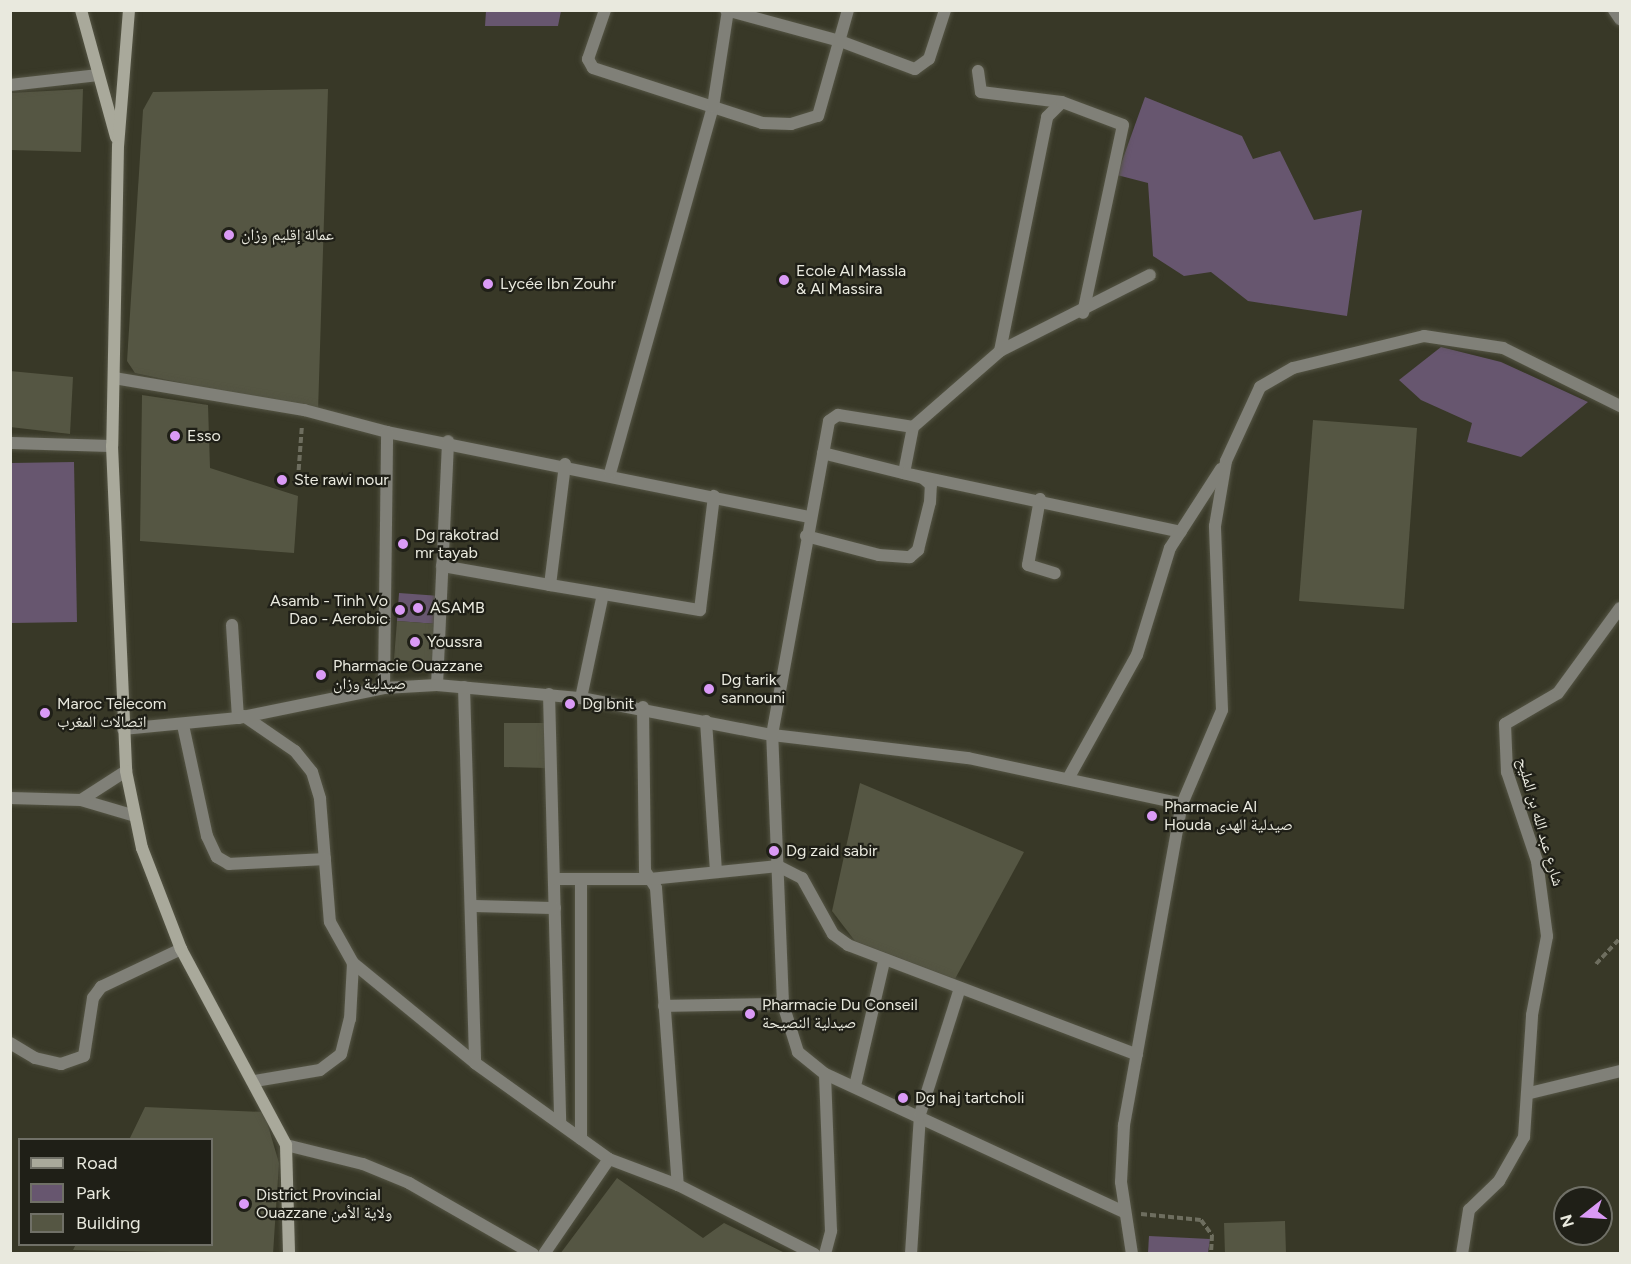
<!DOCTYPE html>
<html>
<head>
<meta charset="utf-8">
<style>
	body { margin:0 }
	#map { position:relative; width:1631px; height:1264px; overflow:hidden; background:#383827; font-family:Figtree,"Noto Naskh Arabic",sans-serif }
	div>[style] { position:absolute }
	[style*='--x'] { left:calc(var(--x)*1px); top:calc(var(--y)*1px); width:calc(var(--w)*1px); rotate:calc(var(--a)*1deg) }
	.green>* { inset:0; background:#67566f }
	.building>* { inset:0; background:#555643 }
	.path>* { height:4px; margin-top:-2px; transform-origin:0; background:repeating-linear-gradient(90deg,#6e6e5f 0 6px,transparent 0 9px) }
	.roads { filter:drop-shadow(0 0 2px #545444) drop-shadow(0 0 2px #545444) }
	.minor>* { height:12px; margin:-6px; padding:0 6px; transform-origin:6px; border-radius:6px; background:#808078 }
	.secondary>* { height:12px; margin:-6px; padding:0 6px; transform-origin:6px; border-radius:6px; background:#a9a99b }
	.dots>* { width:16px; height:16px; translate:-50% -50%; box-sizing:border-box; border:3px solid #1f1f17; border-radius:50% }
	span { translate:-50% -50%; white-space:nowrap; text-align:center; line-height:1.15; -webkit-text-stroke:4.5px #1f1f17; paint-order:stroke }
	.poi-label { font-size:16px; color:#e9e9de }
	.left { translate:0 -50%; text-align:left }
	.right { translate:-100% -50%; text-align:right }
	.street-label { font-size:16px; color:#e9e9de }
	.frame { position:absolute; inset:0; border:12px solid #e9e9de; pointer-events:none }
	.legend { position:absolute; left:18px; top:1138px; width:195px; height:108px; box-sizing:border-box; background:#1f1f17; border:2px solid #707067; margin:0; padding:8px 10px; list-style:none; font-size:18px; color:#e9e9de }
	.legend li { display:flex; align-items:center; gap:12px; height:30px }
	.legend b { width:30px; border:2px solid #707067 }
	.north { position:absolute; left:1553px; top:1186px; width:60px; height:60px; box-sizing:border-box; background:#1f1f17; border:2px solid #707067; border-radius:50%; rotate:253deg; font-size:16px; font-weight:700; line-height:24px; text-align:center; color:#e9e9de }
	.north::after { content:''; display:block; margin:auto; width:21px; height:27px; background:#da9af6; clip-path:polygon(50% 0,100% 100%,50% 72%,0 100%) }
</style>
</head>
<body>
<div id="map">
	<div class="green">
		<i style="clip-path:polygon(486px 11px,486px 10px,561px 11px,558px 26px,485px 26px)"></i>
		<i style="clip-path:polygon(1145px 97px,1242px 136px,1253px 159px,1280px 151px,1314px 220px,1362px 210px,1347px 316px,1248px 301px,1211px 272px,1184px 276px,1153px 256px,1148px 183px,1117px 175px)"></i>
		<i style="clip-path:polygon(1441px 347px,1501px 362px,1588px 402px,1521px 457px,1467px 442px,1472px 423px,1421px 400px,1399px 380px)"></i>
		<i style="clip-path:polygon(74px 462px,77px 622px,11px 623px,11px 463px)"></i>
		<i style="clip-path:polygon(399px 593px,440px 596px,437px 624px,397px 621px)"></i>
		<i style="clip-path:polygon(1149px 1236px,1210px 1239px,1208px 1253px,1148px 1253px)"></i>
	</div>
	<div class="building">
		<i style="clip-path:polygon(83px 89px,81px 152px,10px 150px,10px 93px)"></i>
		<i style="clip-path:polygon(328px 89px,318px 412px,135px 373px,127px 361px,143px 110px,153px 92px)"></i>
		<i style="clip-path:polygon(10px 371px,73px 377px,70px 434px,10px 427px)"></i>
		<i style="clip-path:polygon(142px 395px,208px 405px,210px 468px,298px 496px,294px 553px,140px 541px)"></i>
		<i style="clip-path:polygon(1313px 420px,1417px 428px,1404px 609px,1299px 601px)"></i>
		<i style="clip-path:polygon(397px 621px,437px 624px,433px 664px,394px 659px)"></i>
		<i style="clip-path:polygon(504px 723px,545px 723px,545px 768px,504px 767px)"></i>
		<i style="clip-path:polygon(860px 783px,1024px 852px,955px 979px,855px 941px,832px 911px)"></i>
		<i style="clip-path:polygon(145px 1107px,264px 1112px,279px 1163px,273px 1254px,73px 1250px,76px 1244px,212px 1244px,212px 1140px,129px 1140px)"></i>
		<i style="clip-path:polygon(617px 1178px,703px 1238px,724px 1223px,787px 1254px,560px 1254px)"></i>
		<i style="clip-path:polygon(1285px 1221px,1286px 1254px,1225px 1254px,1224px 1223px)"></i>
	</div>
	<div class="path">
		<i style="--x:298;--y:479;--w:54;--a:-85.8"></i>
		<i style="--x:1596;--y:964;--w:35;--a:-47"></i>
		<i style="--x:1141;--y:1214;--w:60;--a:5.7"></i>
		<i style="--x:1201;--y:1220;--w:19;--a:54"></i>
		<i style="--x:1212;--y:1235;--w:19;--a:93"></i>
	</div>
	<div class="roads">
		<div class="minor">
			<i style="--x:605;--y:10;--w:52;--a:109.1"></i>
			<i style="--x:588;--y:59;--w:10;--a:61"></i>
			<i style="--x:593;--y:68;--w:178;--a:18"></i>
			<i style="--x:762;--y:123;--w:29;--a:2"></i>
			<i style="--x:791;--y:124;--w:28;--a:-17"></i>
			<i style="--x:818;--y:116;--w:110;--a:-74.2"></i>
			<i style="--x:726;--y:10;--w:118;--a:15.2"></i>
			<i style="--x:840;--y:41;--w:80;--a:20.5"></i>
			<i style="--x:915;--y:69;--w:17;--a:-36"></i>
			<i style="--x:929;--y:59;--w:52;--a:-71.9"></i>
			<i style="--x:1614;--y:10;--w:11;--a:56"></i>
			<i style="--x:978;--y:71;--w:21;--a:82"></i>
			<i style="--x:981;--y:92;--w:81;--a:7.1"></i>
			<i style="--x:10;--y:85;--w:89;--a:-6.5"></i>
			<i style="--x:1000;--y:351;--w:239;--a:-78.6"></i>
			<i style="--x:1047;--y:117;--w:21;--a:-45"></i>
			<i style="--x:1062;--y:102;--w:65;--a:20.7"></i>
			<i style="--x:1123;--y:125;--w:192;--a:102"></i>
			<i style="--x:114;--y:378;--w:193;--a:9.6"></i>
			<i style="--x:304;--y:410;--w:86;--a:14.8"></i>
			<i style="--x:387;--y:432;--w:429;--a:11.4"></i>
			<i style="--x:913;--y:427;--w:47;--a:101.1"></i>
			<i style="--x:904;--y:473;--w:283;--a:12"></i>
			<i style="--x:10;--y:443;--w:102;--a:1.7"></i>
			<i style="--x:610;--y:473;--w:380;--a:-74.3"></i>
			<i style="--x:713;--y:107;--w:98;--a:-81.2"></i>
			<i style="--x:1040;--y:499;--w:67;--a:100.3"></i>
			<i style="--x:1028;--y:565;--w:28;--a:17"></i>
			<i style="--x:806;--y:536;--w:75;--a:14.6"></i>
			<i style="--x:879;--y:555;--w:31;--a:4"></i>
			<i style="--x:910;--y:557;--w:11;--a:-41"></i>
			<i style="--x:918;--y:550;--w:49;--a:-76"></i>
			<i style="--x:930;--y:502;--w:17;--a:-87"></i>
			<i style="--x:931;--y:485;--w:11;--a:-139"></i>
			<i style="--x:923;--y:478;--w:103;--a:-166"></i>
			<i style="--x:442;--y:566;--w:110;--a:10"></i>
			<i style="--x:550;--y:585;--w:122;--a:-82.9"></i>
			<i style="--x:550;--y:585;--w:152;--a:9.5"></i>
			<i style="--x:700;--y:610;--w:115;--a:-83"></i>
			<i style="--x:232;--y:625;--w:93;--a:86.3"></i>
			<i style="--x:437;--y:685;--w:244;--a:-87.4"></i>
			<i style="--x:464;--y:687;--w:376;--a:88.3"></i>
			<i style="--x:384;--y:688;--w:256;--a:-89.3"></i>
			<i style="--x:549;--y:694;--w:428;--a:88.5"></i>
			<i style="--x:581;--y:698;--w:106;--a:-78.1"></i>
			<i style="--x:643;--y:707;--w:164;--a:89.3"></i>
			<i style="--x:645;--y:871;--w:20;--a:57"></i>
			<i style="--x:656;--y:888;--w:298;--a:85.8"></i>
			<i style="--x:244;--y:716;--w:62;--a:34.5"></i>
			<i style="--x:295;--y:751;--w:27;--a:51"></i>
			<i style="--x:312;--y:772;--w:28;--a:73"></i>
			<i style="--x:320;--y:799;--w:123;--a:85.4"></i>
			<i style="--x:330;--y:922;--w:47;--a:60.7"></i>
			<i style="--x:353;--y:963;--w:158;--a:39.3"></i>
			<i style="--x:475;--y:1063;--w:165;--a:35.6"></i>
			<i style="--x:609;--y:1159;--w:115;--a:124.4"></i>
			<i style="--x:706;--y:721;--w:151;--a:86.2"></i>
			<i style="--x:183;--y:725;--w:114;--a:77.8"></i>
			<i style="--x:207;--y:836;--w:23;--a:65"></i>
			<i style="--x:217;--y:857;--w:14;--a:30"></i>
			<i style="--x:229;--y:864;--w:96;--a:-3"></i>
			<i style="--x:123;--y:729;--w:116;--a:-5.5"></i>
			<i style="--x:238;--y:718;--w:149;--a:-11.6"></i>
			<i style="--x:384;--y:688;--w:53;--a:-3.2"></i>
			<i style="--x:437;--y:685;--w:145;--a:5.2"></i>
			<i style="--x:581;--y:698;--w:195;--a:11"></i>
			<i style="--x:772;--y:735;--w:197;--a:6.7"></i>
			<i style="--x:968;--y:758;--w:219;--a:12.1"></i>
			<i style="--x:1182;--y:804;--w:102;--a:-66.9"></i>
			<i style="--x:1222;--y:710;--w:184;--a:-92.2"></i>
			<i style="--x:1215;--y:526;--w:66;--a:-80.4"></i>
			<i style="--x:1226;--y:461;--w:81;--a:-65.3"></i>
			<i style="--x:1260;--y:387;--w:38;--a:-30"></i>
			<i style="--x:1293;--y:368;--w:135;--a:-13.7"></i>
			<i style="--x:1424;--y:336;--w:80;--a:8.6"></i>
			<i style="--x:1503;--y:348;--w:131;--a:26.4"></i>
			<i style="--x:1069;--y:777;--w:140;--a:-60.9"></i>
			<i style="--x:1137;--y:655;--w:112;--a:-72.9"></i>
			<i style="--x:1170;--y:548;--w:94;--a:-57.2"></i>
			<i style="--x:10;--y:798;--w:71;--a:1.6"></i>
			<i style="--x:81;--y:800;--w:53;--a:16.4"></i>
			<i style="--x:81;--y:800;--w:54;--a:-32.8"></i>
			<i style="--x:555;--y:879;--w:95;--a:0"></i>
			<i style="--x:650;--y:879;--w:129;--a:-5.8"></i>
			<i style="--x:778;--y:866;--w:27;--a:27"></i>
			<i style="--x:802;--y:878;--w:64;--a:61"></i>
			<i style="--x:833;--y:934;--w:19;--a:36"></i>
			<i style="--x:848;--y:945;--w:309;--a:20.8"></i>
			<i style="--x:581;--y:879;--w:260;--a:90"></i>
			<i style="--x:471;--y:906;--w:84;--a:1.4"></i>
			<i style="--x:664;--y:1006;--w:119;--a:-1"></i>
			<i style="--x:10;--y:1043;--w:29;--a:31"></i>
			<i style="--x:35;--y:1058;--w:27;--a:13"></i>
			<i style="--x:61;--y:1064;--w:24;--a:-19"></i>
			<i style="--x:84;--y:1056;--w:59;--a:-81.2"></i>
			<i style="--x:93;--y:998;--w:14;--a:-54"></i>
			<i style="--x:101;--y:987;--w:89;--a:-25.4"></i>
			<i style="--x:255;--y:1081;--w:66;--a:-9.6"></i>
			<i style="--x:320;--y:1070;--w:26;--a:-37"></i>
			<i style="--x:341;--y:1054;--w:36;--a:-76"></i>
			<i style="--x:350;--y:1019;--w:56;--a:-86.9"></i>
			<i style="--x:855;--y:1086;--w:128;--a:-76.9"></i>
			<i style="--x:1530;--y:1093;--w:93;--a:-13.7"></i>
			<i style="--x:286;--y:1145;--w:79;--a:13.9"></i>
			<i style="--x:363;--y:1164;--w:50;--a:22.4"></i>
			<i style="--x:409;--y:1183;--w:143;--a:29.8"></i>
			<i style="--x:609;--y:1159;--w:74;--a:20.6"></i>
			<i style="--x:678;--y:1185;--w:153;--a:26.9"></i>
			<i style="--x:1124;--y:1212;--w:329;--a:-155.2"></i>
			<i style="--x:825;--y:1074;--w:35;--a:-141"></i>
			<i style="--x:798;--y:1052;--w:50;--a:-107.4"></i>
			<i style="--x:783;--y:1004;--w:269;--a:-92.3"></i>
			<i style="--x:772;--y:735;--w:319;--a:-79.7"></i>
			<i style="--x:829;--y:421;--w:11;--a:-34"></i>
			<i style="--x:838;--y:415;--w:76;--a:9.1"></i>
			<i style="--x:913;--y:427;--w:116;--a:-41.1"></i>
			<i style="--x:1000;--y:351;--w:168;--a:-26.9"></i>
			<i style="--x:825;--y:1254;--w:24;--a:-75"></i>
			<i style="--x:831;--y:1231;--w:157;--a:-92.2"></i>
			<i style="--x:911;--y:1254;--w:140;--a:-86.3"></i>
			<i style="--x:920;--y:1114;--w:132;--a:-72.4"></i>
			<i style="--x:1132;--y:1254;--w:73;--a:-98.7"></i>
			<i style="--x:1121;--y:1182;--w:57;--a:-87"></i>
			<i style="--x:1124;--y:1125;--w:326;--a:-79.8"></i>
			<i style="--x:1462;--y:1254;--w:45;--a:-81"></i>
			<i style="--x:1469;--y:1210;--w:42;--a:-44"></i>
			<i style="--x:1499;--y:1181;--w:51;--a:-60.4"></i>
			<i style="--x:1524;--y:1137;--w:122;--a:-86.2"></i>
			<i style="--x:1532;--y:1015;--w:80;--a:-79.2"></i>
			<i style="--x:1547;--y:936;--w:76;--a:-97.6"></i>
			<i style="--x:1537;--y:861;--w:94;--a:-108.6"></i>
			<i style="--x:1507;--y:772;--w:48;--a:-92.4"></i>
			<i style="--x:1505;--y:724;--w:61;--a:-30.3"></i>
			<i style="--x:1558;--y:693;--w:105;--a:-53.9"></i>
		</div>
		<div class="secondary">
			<i style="--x:81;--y:10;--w:132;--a:74.6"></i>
			<i style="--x:129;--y:10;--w:136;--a:94.6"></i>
			<i style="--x:118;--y:146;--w:300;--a:91.1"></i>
			<i style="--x:112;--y:446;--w:325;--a:87.5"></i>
			<i style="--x:126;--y:771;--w:79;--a:78.3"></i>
			<i style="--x:142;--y:848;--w:108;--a:68.9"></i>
			<i style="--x:181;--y:949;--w:222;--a:61.8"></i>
			<i style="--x:286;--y:1145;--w:109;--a:88.4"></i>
		</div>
	</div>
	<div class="dots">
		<i style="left:229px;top:235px;background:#da9af6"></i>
		<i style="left:784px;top:280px;background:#da9af6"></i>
		<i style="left:488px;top:284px;background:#da9af6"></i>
		<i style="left:175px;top:436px;background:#da9af6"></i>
		<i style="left:282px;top:480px;background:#da9af6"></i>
		<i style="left:403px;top:544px;background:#da9af6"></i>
		<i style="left:418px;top:608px;background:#da9af6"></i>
		<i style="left:400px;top:610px;background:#da9af6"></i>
		<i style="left:415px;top:642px;background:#da9af6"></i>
		<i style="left:321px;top:675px;background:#da9af6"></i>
		<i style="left:709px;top:689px;background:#da9af6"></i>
		<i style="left:570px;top:704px;background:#da9af6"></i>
		<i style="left:45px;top:713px;background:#da9af6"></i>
		<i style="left:1152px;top:816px;background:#da9af6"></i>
		<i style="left:774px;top:851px;background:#da9af6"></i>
		<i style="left:750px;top:1014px;background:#da9af6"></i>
		<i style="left:903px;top:1098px;background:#da9af6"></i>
		<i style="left:244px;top:1204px;background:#da9af6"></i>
	</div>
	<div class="poi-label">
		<span class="left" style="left:241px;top:235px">عمالة إقليم وزان</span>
		<span class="left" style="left:796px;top:280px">Ecole Al Massla<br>&amp; Al Massira</span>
		<span class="left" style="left:500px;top:284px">Lycée Ibn Zouhr</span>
		<span class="left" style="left:187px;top:436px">Esso</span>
		<span class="left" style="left:294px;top:480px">Ste rawi nour</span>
		<span class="left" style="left:415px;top:544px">Dg rakotrad<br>mr tayab</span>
		<span class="right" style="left:388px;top:610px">Asamb - Tinh Vo<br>Dao - Aerobic</span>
		<span class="left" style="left:430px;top:608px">ASAMB</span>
		<span class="left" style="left:427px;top:642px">Youssra</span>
		<span class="left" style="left:333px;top:675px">Pharmacie Ouazzane<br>صيدلية وزان</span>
		<span class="left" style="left:721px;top:689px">Dg tarik<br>sannouni</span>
		<span class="left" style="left:57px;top:713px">Maroc Telecom<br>اتصالات المغرب</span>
		<span class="left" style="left:582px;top:704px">Dg bnit</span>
		<span class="left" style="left:1164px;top:816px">Pharmacie Al<br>Houda صيدلية الهدى</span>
		<span class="left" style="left:786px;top:851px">Dg zaid sabir</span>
		<span class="left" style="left:762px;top:1014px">Pharmacie Du Conseil<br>صيدلية النصيحة</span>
		<span class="left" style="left:915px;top:1098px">Dg haj tartcholi</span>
		<span class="left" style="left:256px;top:1204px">District Provincial<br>Ouazzane ولاية الأمن</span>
	</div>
	<div class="street-label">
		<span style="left:1540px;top:822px;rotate:74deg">شارع عبد الله بن المليح</span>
	</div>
	<div class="frame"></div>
	<ul class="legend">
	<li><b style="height:8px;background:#a9a99b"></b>Road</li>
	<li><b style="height:16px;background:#67566f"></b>Park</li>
	<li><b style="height:16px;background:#555643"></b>Building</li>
	</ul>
	<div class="north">N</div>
</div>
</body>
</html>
